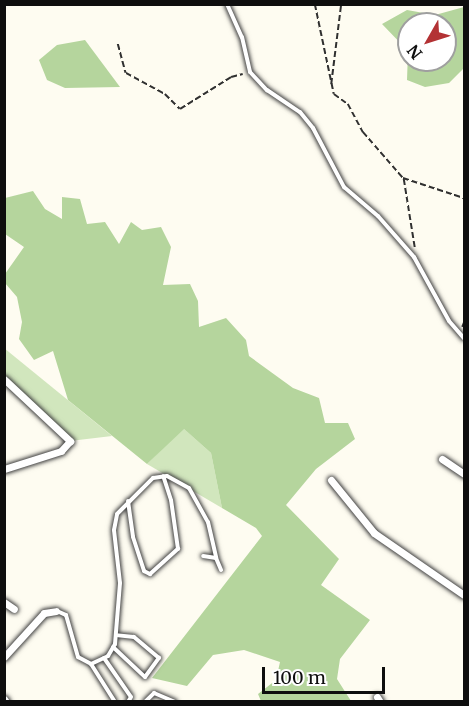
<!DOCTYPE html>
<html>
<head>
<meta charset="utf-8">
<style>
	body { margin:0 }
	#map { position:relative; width:469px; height:706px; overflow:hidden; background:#fefcf1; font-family:Merriweather,serif }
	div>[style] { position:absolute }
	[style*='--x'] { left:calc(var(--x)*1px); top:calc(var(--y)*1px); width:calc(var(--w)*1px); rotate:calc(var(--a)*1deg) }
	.green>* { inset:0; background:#d1e6bd }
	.forest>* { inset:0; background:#b5d59d }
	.path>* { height:1.5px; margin-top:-0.75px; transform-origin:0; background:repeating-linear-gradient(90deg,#303030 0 6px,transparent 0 9px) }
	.roads { filter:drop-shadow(0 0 2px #414141) drop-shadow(0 0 2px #414141) }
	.lane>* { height:4px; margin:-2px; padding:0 2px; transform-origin:2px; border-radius:2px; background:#fff }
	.street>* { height:7px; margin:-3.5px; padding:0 3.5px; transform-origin:3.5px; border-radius:3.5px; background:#fff }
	span { translate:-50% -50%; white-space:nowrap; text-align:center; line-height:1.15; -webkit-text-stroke:6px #fff; paint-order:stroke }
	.frame { position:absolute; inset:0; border:6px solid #0e0e0e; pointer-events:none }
	.north { position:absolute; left:397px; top:12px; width:60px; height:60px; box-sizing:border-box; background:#fff; border:2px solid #9f9f9f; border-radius:50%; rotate:231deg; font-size:16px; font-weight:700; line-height:24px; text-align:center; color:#0e0e0e }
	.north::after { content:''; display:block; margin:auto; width:21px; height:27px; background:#b33234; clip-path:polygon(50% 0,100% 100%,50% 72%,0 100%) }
	.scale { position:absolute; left:262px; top:667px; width:123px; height:27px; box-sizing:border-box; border:3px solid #0e0e0e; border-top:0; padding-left:8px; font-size:18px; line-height:21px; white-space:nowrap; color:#0e0e0e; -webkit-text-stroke:4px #fff; paint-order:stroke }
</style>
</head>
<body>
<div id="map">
	<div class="green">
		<i style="clip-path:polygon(4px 348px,112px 436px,70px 441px,5px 379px)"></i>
		<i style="clip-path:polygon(183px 428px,211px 453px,222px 508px,147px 464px)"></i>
	</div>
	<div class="forest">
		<i style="clip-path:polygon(evenodd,464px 7px,464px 68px,449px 83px,425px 87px,407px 80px,408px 51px,382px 24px,407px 10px,435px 15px,464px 7px,409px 24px,445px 24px,445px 60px,409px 60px,409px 24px)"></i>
		<i style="clip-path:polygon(85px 40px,120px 87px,65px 88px,47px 80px,39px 60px,57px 45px)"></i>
		<i style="clip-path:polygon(33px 191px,45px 209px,62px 219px,62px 197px,80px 199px,87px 224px,105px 222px,119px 244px,131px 222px,142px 230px,161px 227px,171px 247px,163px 285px,190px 284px,198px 301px,199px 327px,226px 318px,246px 340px,249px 356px,293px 388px,319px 398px,325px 423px,348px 423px,355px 439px,316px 469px,286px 505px,339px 559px,321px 585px,370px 620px,340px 659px,337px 679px,351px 701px,261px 701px,258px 694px,276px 680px,280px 662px,244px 650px,213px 655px,187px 686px,152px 678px,262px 536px,256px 528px,222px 508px,211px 453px,184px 429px,147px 464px,68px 400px,53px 351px,34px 360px,19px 339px,22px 322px,17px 297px,5px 283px,5px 274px,24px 247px,5px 234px,5px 198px)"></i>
	</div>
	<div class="path">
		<i style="--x:315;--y:4;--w:92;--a:78.1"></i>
		<i style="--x:334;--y:94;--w:17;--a:36"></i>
		<i style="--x:348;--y:104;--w:32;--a:62"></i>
		<i style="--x:363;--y:132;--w:61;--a:49"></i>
		<i style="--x:403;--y:178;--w:64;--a:18.2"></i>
		<i style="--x:118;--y:44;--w:30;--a:75"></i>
		<i style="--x:126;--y:73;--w:44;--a:28.3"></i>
		<i style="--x:165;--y:94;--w:21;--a:45"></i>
		<i style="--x:180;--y:109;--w:60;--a:-32.1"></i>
		<i style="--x:231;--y:77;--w:12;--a:-14"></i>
		<i style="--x:331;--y:84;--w:81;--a:-82.9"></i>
		<i style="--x:404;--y:179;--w:70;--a:80.9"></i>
		<i style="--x:462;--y:327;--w:5;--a:-68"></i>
	</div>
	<div class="roads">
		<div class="lane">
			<i style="--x:227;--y:4;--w:36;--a:66"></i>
			<i style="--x:242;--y:37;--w:36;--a:77"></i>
			<i style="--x:250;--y:72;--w:25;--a:47"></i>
			<i style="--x:267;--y:90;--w:40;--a:34"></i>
			<i style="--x:300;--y:112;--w:21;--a:51"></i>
			<i style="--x:313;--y:128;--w:67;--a:62.3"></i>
			<i style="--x:344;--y:187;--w:45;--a:40.5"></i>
			<i style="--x:378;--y:216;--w:55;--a:48.7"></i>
			<i style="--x:414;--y:257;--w:73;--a:61.3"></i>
			<i style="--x:449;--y:321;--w:23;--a:49"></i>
			<i style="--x:128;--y:501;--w:36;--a:82"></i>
			<i style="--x:133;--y:537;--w:36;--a:72"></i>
			<i style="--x:144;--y:571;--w:7;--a:27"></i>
			<i style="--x:150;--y:574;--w:38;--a:-42"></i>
			<i style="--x:178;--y:549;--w:49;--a:-98.1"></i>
			<i style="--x:171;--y:500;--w:25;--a:-108"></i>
			<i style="--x:216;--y:558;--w:13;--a:67"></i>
			<i style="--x:57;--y:611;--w:10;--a:24"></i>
			<i style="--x:66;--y:615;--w:44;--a:74.1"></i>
			<i style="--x:78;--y:657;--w:15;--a:28"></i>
			<i style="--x:91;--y:664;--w:19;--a:-25"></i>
			<i style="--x:108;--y:656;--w:14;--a:-60"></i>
			<i style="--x:115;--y:644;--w:61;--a:-85.3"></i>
			<i style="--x:120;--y:583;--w:53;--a:-96.5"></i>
			<i style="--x:114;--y:530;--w:16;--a:-79"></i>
			<i style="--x:117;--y:514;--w:51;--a:-45"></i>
			<i style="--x:153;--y:478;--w:14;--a:-8"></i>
			<i style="--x:167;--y:476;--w:25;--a:29"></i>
			<i style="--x:189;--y:488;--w:39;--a:61"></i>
			<i style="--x:208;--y:522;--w:37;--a:77"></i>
			<i style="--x:216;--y:558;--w:13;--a:-171"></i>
			<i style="--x:113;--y:647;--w:44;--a:43.2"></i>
			<i style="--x:145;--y:677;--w:24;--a:-54"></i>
			<i style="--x:159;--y:658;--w:33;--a:-140"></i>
			<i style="--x:134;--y:637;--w:18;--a:-174"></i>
			<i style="--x:104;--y:658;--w:47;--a:55.3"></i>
			<i style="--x:131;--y:697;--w:6;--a:121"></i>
			<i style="--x:91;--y:664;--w:45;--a:57.7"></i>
			<i style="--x:145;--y:702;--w:13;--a:-45"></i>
			<i style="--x:154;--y:693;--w:23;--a:23"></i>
		</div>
		<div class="street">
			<i style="--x:4;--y:379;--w:91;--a:43.2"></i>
			<i style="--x:70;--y:441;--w:13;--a:132"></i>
			<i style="--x:61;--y:451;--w:60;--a:162.5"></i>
			<i style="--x:442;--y:459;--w:27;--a:34"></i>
			<i style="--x:331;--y:480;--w:68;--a:50.9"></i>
			<i style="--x:374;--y:533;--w:109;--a:34.6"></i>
			<i style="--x:4;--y:602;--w:12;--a:35"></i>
			<i style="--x:4;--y:657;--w:59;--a:-47.7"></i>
			<i style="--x:44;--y:613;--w:12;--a:-9"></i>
			<i style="--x:377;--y:697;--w:6;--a:59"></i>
			<i style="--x:4;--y:699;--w:4;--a:56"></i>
		</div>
	</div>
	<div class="frame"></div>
	<div class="north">N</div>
	<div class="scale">100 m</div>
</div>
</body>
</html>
